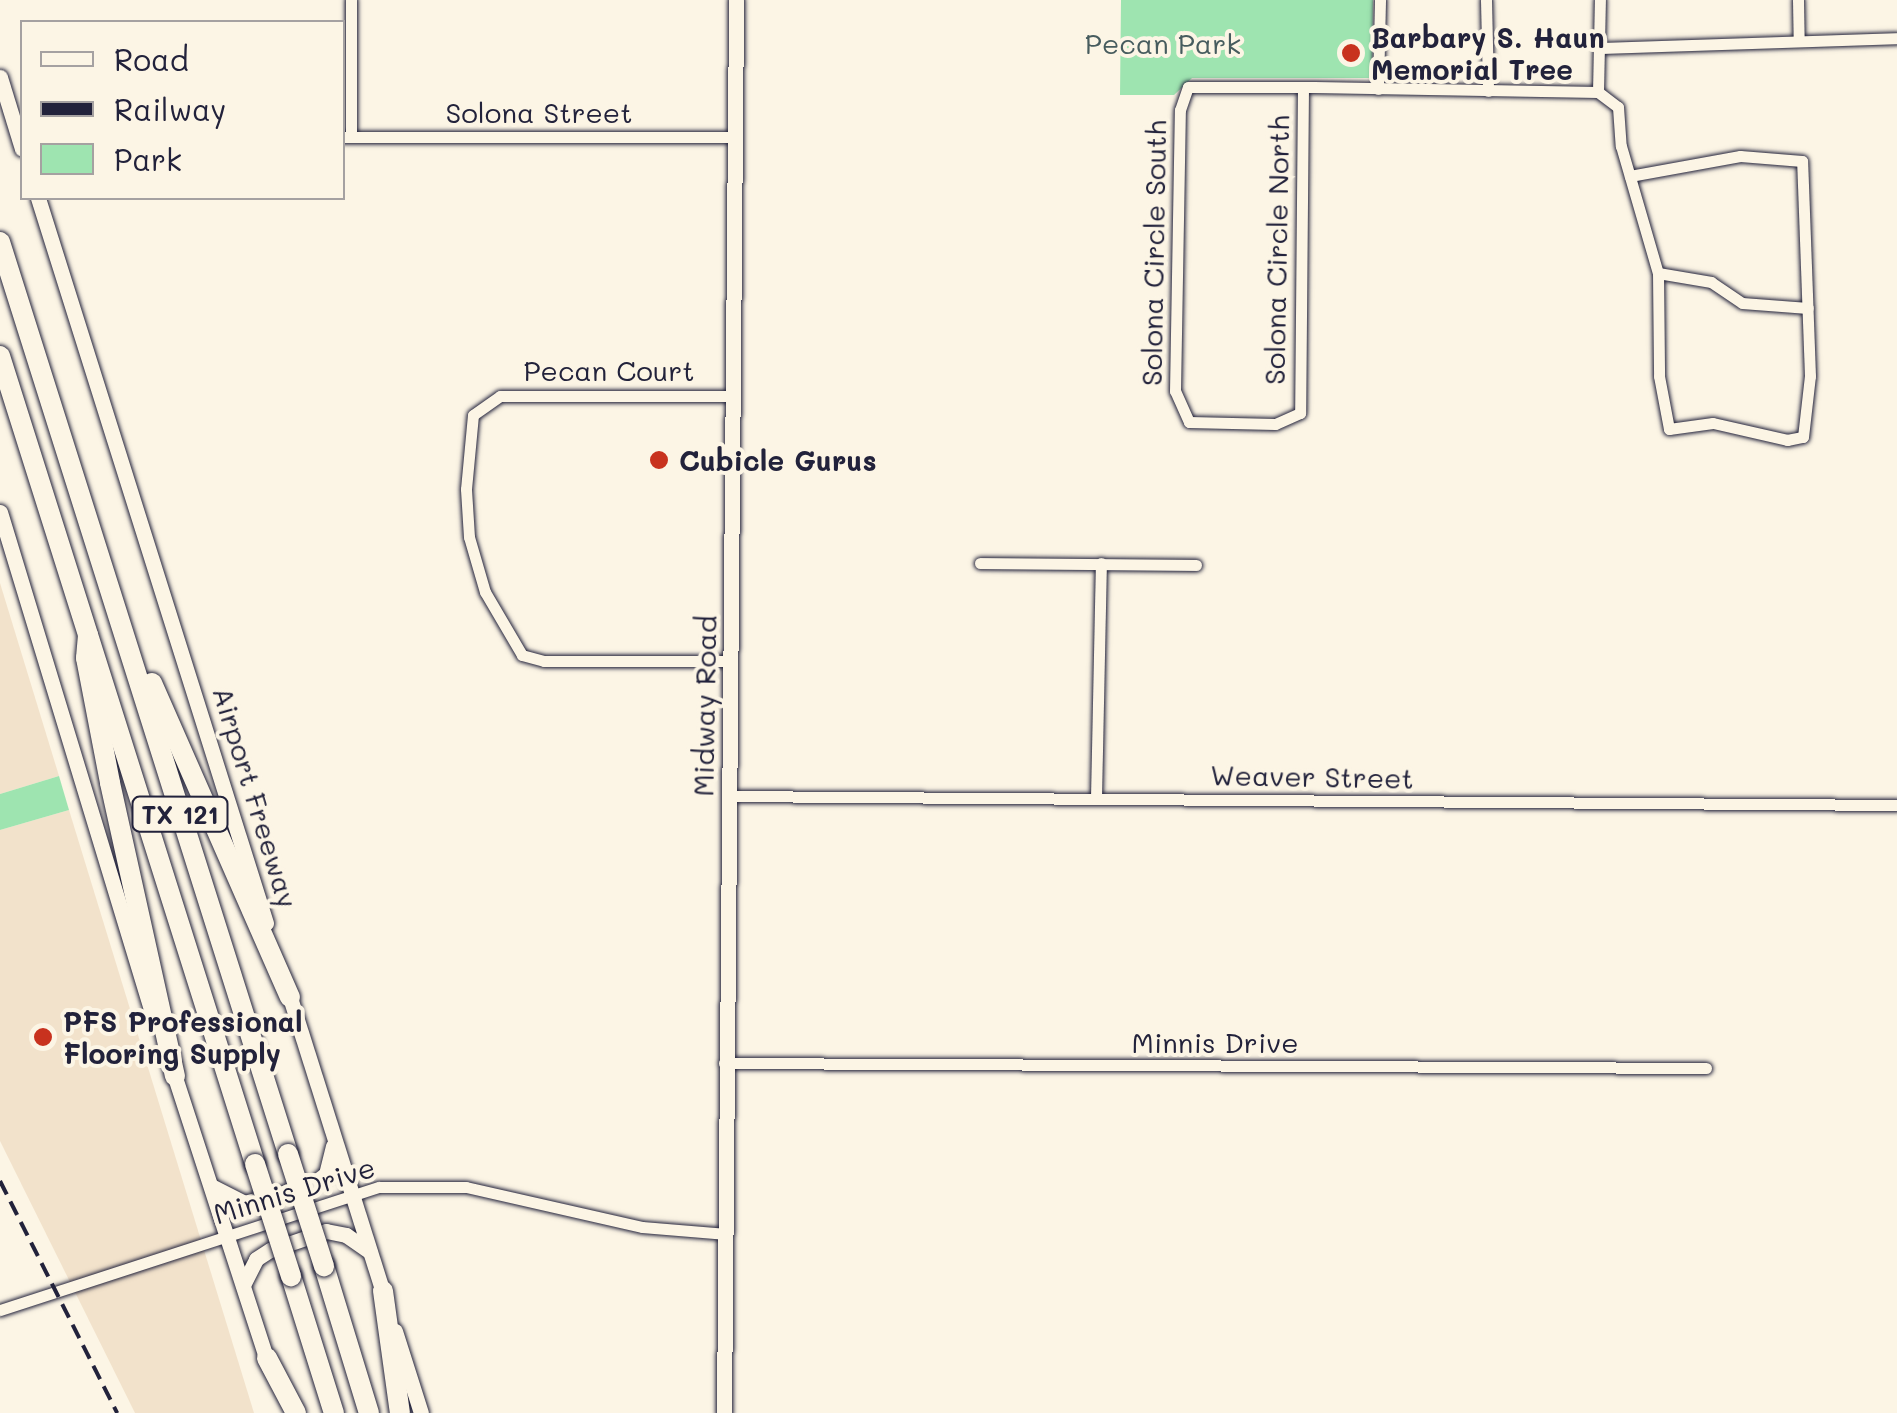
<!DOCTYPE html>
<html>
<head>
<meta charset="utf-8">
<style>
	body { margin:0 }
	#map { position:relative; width:1897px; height:1413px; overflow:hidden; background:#fcf5e5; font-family:Mali,sans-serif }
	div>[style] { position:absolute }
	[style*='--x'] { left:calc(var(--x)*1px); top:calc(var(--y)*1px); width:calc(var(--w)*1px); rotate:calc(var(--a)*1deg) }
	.built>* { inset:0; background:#f2e2cb }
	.green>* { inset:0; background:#9ee4b0 }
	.roads { filter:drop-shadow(0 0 2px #22223b) drop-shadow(0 0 2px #22223b) }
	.street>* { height:11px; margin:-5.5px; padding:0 5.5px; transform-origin:5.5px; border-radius:5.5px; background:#fcf5e5 }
	.secondary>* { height:15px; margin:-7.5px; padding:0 7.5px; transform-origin:7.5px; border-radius:7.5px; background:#fcf5e5 }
	.highway>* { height:20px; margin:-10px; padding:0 10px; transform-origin:10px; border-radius:10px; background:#fcf5e5 }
	.rail>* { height:4px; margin-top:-2px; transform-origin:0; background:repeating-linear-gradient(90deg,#22223b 0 15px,transparent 0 23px) }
	.bridges { filter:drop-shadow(0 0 2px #22223b) drop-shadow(0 0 2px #22223b) }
	.highway-bridge>* { height:20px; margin:-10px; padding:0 10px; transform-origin:10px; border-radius:10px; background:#fcf5e5 }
	.dots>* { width:28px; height:28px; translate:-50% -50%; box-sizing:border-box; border:5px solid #fcf5e5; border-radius:50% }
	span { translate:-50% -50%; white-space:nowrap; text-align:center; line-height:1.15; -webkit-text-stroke:8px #fcf5e5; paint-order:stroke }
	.shield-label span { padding:2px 8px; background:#fcf5e5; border:2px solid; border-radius:8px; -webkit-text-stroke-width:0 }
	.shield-label { font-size:25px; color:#22223b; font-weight:700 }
	.poi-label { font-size:28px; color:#22223b; font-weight:700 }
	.left { translate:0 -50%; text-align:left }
	.park-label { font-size:28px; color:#475c5e }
	.street-label { font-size:28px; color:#22223b }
	.legend { position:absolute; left:20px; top:20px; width:325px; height:180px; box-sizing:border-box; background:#fcf5e5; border:2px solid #a5a1a1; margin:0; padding:12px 18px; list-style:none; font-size:30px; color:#22223b }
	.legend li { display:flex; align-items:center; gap:20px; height:50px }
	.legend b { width:50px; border:2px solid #a5a1a1 }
</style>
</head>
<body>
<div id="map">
	<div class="built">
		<i style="clip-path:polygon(0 583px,59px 776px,0 794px)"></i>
		<i style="clip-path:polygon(69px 810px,254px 1413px,135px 1413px,0 1141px,0 830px)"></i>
	</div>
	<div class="green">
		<i style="clip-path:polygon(1121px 0,1373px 0,1372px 78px,1192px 78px,1174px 95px,1120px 95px)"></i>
		<i style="clip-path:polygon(59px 776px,69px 810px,0 830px,0 794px)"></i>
	</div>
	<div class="roads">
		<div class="street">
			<i style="--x:351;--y:0;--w:137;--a:90"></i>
			<i style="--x:1486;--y:0;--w:91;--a:88.7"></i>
			<i style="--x:1798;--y:0;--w:39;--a:89"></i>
			<i style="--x:1599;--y:48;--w:298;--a:-1.9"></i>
			<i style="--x:1303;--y:87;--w:326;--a:90.5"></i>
			<i style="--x:1300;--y:413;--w:27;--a:156"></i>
			<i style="--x:1275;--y:424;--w:86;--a:-178.7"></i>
			<i style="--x:1189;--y:422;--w:34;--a:-114"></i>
			<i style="--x:1175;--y:391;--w:281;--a:-89"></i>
			<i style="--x:1180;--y:110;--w:24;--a:-71"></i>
			<i style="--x:1188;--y:87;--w:126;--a:0"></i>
			<i style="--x:1314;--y:87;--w:284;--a:1"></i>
			<i style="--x:1598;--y:92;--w:25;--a:37"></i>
			<i style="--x:1618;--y:107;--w:39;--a:86"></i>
			<i style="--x:1621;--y:146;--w:132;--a:73.8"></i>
			<i style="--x:1658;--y:273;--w:103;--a:89.4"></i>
			<i style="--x:1659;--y:376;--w:54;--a:79.3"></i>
			<i style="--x:1669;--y:429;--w:44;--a:-7.8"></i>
			<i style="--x:1713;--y:423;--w:76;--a:12.9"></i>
			<i style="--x:1787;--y:440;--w:16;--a:-11"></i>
			<i style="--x:1803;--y:437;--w:61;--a:-83.5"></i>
			<i style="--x:1810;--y:376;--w:215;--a:-92.1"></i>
			<i style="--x:1802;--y:161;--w:62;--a:-175.4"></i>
			<i style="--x:1740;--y:156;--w:112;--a:169.7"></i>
			<i style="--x:1378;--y:89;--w:89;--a:-88.7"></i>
			<i style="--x:1598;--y:92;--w:92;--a:-88.8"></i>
			<i style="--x:342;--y:137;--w:394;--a:0"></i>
			<i style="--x:1658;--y:273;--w:54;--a:9.6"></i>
			<i style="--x:1711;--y:282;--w:37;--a:34"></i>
			<i style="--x:1742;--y:303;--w:66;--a:4.3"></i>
			<i style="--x:980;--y:563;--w:216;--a:0.5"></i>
			<i style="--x:731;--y:661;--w:187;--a:180"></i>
			<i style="--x:544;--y:661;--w:23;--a:-165"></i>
			<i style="--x:522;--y:655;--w:73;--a:-120.4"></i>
			<i style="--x:485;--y:592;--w:57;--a:-106.2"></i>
			<i style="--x:469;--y:537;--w:48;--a:-93.6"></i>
			<i style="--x:466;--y:489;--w:74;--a:-84.6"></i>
			<i style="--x:473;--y:415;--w:33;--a:-35"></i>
			<i style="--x:500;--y:396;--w:235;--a:0"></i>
			<i style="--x:727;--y:796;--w:1170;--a:0.44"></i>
			<i style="--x:1096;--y:798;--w:235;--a:-88.8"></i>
			<i style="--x:724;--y:1063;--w:982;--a:0.29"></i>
			<i style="--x:0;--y:1310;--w:398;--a:-18"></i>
			<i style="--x:379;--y:1187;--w:87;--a:0"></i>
			<i style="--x:466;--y:1187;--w:180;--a:12.8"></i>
			<i style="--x:642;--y:1227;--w:85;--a:4.7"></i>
		</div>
		<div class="secondary">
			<i style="--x:0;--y:77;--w:75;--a:73"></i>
			<i style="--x:38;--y:198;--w:760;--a:72.54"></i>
			<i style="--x:0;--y:512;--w:527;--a:73.11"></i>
			<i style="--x:287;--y:988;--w:326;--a:72.5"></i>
			<i style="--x:171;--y:1065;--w:318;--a:72"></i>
			<i style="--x:211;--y:1186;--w:37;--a:27"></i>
			<i style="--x:244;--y:1203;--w:68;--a:-14.4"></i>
			<i style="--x:310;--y:1186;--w:20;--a:-37"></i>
			<i style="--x:326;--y:1174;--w:29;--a:-76"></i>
			<i style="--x:243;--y:1285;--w:29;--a:-63"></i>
			<i style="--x:256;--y:1259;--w:17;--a:-33"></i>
			<i style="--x:270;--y:1250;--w:59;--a:-18.7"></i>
			<i style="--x:326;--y:1231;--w:20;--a:11"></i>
			<i style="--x:346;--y:1235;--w:29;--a:35"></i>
			<i style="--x:395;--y:1331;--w:86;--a:72.4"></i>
			<i style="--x:724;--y:1413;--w:1413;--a:-89.51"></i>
		</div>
		<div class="highway">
			<i style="--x:0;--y:242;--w:956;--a:72.47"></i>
			<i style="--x:0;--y:356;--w:847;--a:72.48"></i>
			<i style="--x:88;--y:635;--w:23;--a:95"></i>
			<i style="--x:86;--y:658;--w:127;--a:79.1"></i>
			<i style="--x:110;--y:783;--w:300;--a:77.5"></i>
			<i style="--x:152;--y:683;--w:343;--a:66.3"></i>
			<i style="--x:324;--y:1266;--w:154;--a:73"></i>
			<i style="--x:291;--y:1276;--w:144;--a:72.6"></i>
			<i style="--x:383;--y:1291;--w:123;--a:82.1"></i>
			<i style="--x:267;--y:1358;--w:62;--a:62.2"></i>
		</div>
	</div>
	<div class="rail">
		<i style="--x:0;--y:1181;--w:260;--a:63.2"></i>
	</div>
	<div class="bridges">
		<div class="highway-bridge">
			<i style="--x:288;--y:1154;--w:118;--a:72.2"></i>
			<i style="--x:255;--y:1164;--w:118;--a:72.2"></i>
		</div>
	</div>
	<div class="dots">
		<i style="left:1351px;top:53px;background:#c8321e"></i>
		<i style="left:659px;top:460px;background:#c8321e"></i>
		<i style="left:43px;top:1037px;background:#c8321e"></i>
	</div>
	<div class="shield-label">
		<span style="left:180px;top:814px">TX 121</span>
	</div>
	<div class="poi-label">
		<span class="left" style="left:1371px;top:53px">Barbary S. Haun<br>Memorial Tree</span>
		<span class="left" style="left:679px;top:460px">Cubicle Gurus</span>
		<span class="left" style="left:63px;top:1037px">PFS Professional<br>Flooring Supply</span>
	</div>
	<div class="park-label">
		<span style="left:1163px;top:43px">Pecan Park</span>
	</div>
	<div class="street-label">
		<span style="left:539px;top:112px">Solona Street</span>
		<span style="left:1276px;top:250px;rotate:-89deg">Solona Circle North</span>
		<span style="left:1153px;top:253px;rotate:-89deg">Solona Circle South</span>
		<span style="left:609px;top:370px">Pecan Court</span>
		<span style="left:704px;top:706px;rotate:-89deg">Midway Road</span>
		<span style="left:1312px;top:776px;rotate:1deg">Weaver Street</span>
		<span style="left:256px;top:797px;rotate:73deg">Airport Freeway</span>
		<span style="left:1215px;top:1042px">Minnis Drive</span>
		<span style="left:294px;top:1190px;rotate:-17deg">Minnis Drive</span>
	</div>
	<ul class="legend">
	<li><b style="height:12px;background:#fcf5e5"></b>Road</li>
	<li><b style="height:12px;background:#22223b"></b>Railway</li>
	<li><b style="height:28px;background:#9ee4b0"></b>Park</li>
	</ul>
</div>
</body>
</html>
